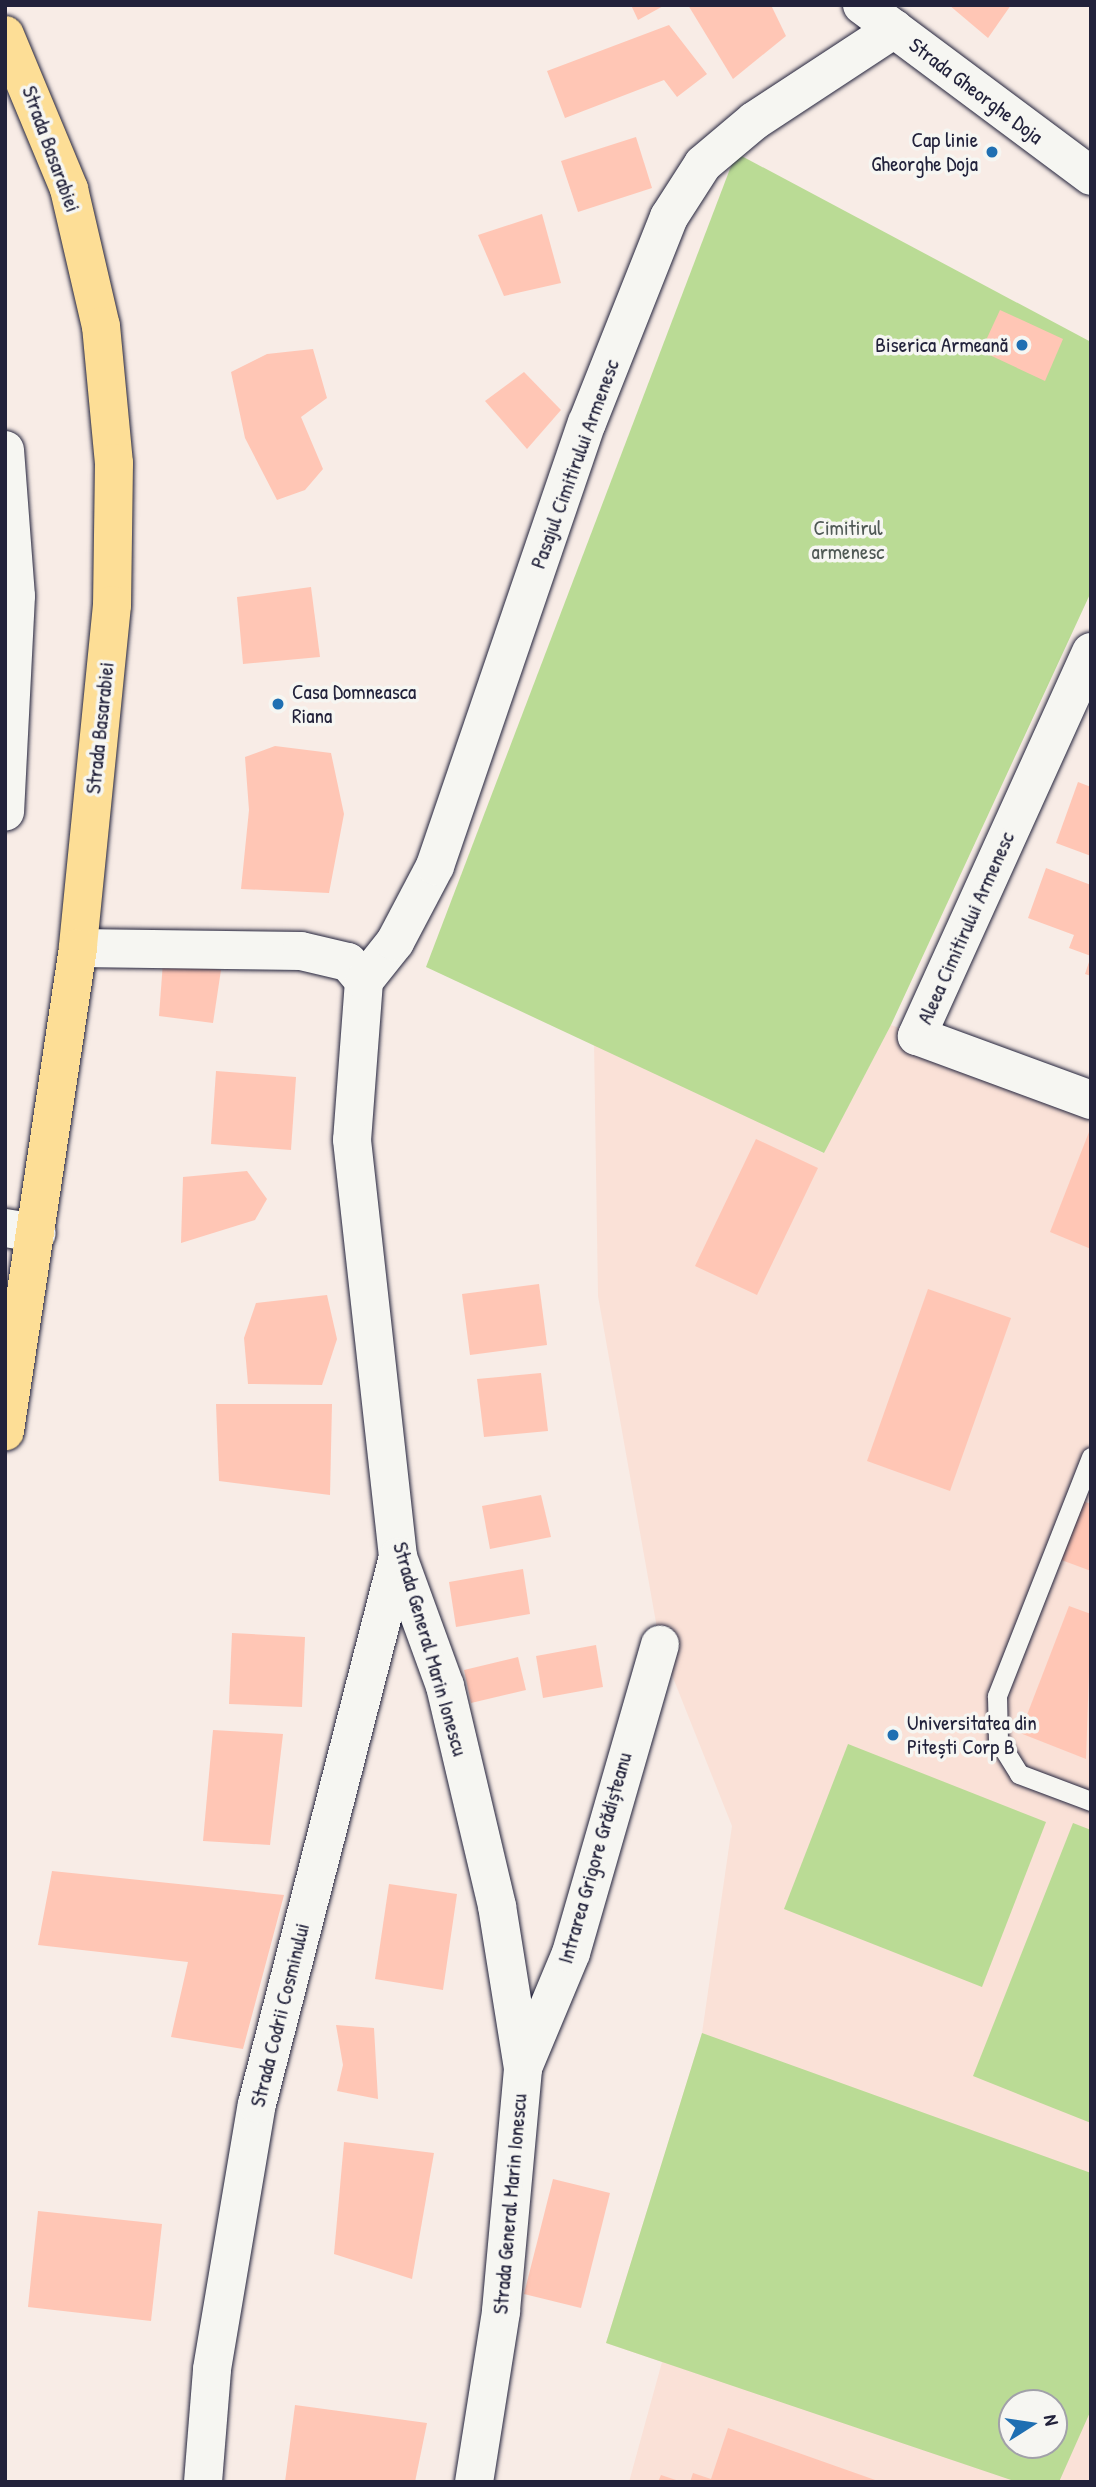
<!DOCTYPE html>
<html>
<head>
<meta charset="utf-8">
<style>
	body { margin:0 }
	#map { position:relative; width:1096px; height:2487px; overflow:hidden; background:#f8ece6; font-family:"Patrick Hand",sans-serif }
	div>[style] { position:absolute }
	[style*='--x'] { left:calc(var(--x)*1px); top:calc(var(--y)*1px); width:calc(var(--w)*1px); rotate:calc(var(--a)*1deg) }
	.built>* { inset:0; background:#fae1d7 }
	.green>* { inset:0; background:#badb95 }
	.building>* { inset:0; background:#ffc6b5 }
	.roads { filter:drop-shadow(0 0 2px #22223b) drop-shadow(0 0 2px #22223b) }
	.lane>* { height:19px; margin:-9.5px; padding:0 9.5px; transform-origin:9.5px; border-radius:9.5px; background:#f6f6f2 }
	.street>* { height:38px; margin:-19px; padding:0 19px; transform-origin:19px; border-radius:19px; background:#f6f6f2 }
	.secondary>* { height:38px; margin:-19px; padding:0 19px; transform-origin:19px; border-radius:19px; background:#f6f6f2 }
	.primary>* { height:38px; margin:-19px; padding:0 19px; transform-origin:19px; border-radius:19px; background:#fdde96 }
	.dots>* { width:19px; height:19px; translate:-50% -50%; box-sizing:border-box; border:4px solid #f6f6f2; border-radius:50% }
	span { translate:-50% -50%; white-space:nowrap; text-align:center; line-height:1.15; -webkit-text-stroke:7px #f6f6f2; paint-order:stroke }
	.street-label { font-size:21px; color:#22223b }
	.poi-label { font-size:21px; color:#22223b }
	.right { translate:-100% -50%; text-align:right }
	.left { translate:0 -50%; text-align:left }
	.park-label { font-size:21px; color:#505a56 }
	.frame { position:absolute; inset:0; border:7px solid #22223b; pointer-events:none }
	.north { position:absolute; left:998px; top:2389px; width:70px; height:70px; box-sizing:border-box; background:#f6f6f2; border:2px solid #a1a1a9; border-radius:50%; rotate:78deg; font-size:19px; font-weight:700; line-height:28px; text-align:center; color:#22223b }
	.north::after { content:''; display:block; margin:auto; width:24px; height:32px; background:#1f6fb2; clip-path:polygon(50% 0,100% 100%,50% 72%,0 100%) }
</style>
</head>
<body>
<div id="map">
	<div class="built">
		<i style="clip-path:polygon(evenodd,891px 1025px,1091px 1100px,1091px 2482px,629px 2482px,662px 2362px,606px 2343px,702px 2033px,732px 1826px,660px 1645px,598px 1296px,594px 1042px,823px 1153px,891px 1025px,1012px 2403px,1054px 2403px,1054px 2445px,1012px 2445px,1012px 2403px)"></i>
	</div>
	<div class="green">
		<i style="clip-path:polygon(736px 153px,1091px 342px,1091px 592px,891px 1025px,824px 1153px,426px 967px)"></i>
		<i style="clip-path:polygon(848px 1744px,1046px 1822px,982px 1987px,784px 1909px)"></i>
		<i style="clip-path:polygon(1073px 1823px,1091px 1830px,1091px 2123px,973px 2076px)"></i>
		<i style="clip-path:polygon(evenodd,702px 2033px,1091px 2173px,1091px 2410px,1059px 2482px,1017px 2482px,606px 2343px,702px 2033px,1054px 2403px,1054px 2445px,1012px 2445px,1012px 2403px,1054px 2403px)"></i>
	</div>
	<div class="building">
		<i style="clip-path:polygon(631px 5px,665px 5px,638px 20px)"></i>
		<i style="clip-path:polygon(688px 5px,771px 5px,786px 36px,733px 79px)"></i>
		<i style="clip-path:polygon(949px 5px,1011px 5px,988px 38px)"></i>
		<i style="clip-path:polygon(669px 25px,707px 74px,677px 97px,664px 80px,565px 118px,547px 71px)"></i>
		<i style="clip-path:polygon(636px 137px,652px 188px,578px 212px,561px 161px)"></i>
		<i style="clip-path:polygon(542px 214px,561px 283px,504px 296px,478px 235px)"></i>
		<i style="clip-path:polygon(1000px 310px,1063px 339px,1045px 381px,981px 351px)"></i>
		<i style="clip-path:polygon(313px 349px,327px 398px,301px 417px,323px 469px,305px 490px,277px 500px,245px 438px,231px 372px,267px 354px)"></i>
		<i style="clip-path:polygon(524px 372px,561px 410px,527px 449px,485px 401px)"></i>
		<i style="clip-path:polygon(311px 587px,320px 657px,243px 664px,237px 597px)"></i>
		<i style="clip-path:polygon(275px 746px,331px 753px,344px 814px,329px 893px,241px 889px,249px 810px,245px 757px)"></i>
		<i style="clip-path:polygon(1078px 782px,1091px 787px,1091px 856px,1056px 843px)"></i>
		<i style="clip-path:polygon(1046px 868px,1091px 885px,1091px 956px,1069px 948px,1074px 935px,1028px 918px)"></i>
		<i style="clip-path:polygon(1090px 959px,1091px 959px,1091px 976px,1085px 974px)"></i>
		<i style="clip-path:polygon(163px 962px,221px 970px,213px 1023px,159px 1016px)"></i>
		<i style="clip-path:polygon(216px 1071px,296px 1077px,291px 1150px,211px 1144px)"></i>
		<i style="clip-path:polygon(1089px 1132px,1091px 1133px,1091px 1249px,1050px 1232px)"></i>
		<i style="clip-path:polygon(756px 1139px,818px 1168px,757px 1295px,695px 1266px)"></i>
		<i style="clip-path:polygon(247px 1171px,267px 1199px,255px 1220px,181px 1243px,183px 1177px)"></i>
		<i style="clip-path:polygon(539px 1284px,547px 1345px,470px 1355px,462px 1294px)"></i>
		<i style="clip-path:polygon(928px 1289px,1011px 1318px,950px 1491px,867px 1461px)"></i>
		<i style="clip-path:polygon(327px 1295px,337px 1339px,322px 1385px,248px 1384px,244px 1338px,256px 1303px)"></i>
		<i style="clip-path:polygon(541px 1373px,548px 1431px,484px 1437px,477px 1379px)"></i>
		<i style="clip-path:polygon(216px 1404px,332px 1404px,330px 1495px,219px 1481px)"></i>
		<i style="clip-path:polygon(541px 1495px,551px 1537px,490px 1549px,482px 1506px)"></i>
		<i style="clip-path:polygon(1080px 1500px,1091px 1504px,1091px 1571px,1056px 1558px)"></i>
		<i style="clip-path:polygon(523px 1569px,530px 1614px,456px 1627px,449px 1582px)"></i>
		<i style="clip-path:polygon(1069px 1606px,1091px 1614px,1086px 1759px,1020px 1733px)"></i>
		<i style="clip-path:polygon(232px 1633px,305px 1637px,302px 1707px,229px 1704px)"></i>
		<i style="clip-path:polygon(596px 1645px,603px 1687px,543px 1698px,536px 1656px)"></i>
		<i style="clip-path:polygon(518px 1657px,526px 1690px,471px 1703px,464px 1670px)"></i>
		<i style="clip-path:polygon(213px 1730px,283px 1734px,270px 1845px,203px 1841px)"></i>
		<i style="clip-path:polygon(52px 1871px,284px 1895px,243px 2049px,171px 2037px,188px 1962px,38px 1945px)"></i>
		<i style="clip-path:polygon(389px 1884px,457px 1894px,443px 1990px,375px 1979px)"></i>
		<i style="clip-path:polygon(336px 2025px,374px 2028px,378px 2099px,337px 2091px,343px 2065px)"></i>
		<i style="clip-path:polygon(344px 2142px,434px 2153px,412px 2279px,334px 2254px)"></i>
		<i style="clip-path:polygon(553px 2179px,610px 2193px,581px 2308px,524px 2294px)"></i>
		<i style="clip-path:polygon(38px 2211px,162px 2224px,151px 2321px,28px 2307px)"></i>
		<i style="clip-path:polygon(295px 2405px,427px 2423px,415px 2482px,285px 2482px)"></i>
		<i style="clip-path:polygon(728px 2428px,878px 2481px,878px 2482px,690px 2482px,693px 2473px,711px 2479px)"></i>
		<i style="clip-path:polygon(661px 2475px,679px 2481px,679px 2482px,658px 2482px)"></i>
	</div>
	<div class="roads">
		<div class="lane">
			<i style="--x:1091;--y:1457;--w:257;--a:111.5"></i>
			<i style="--x:997;--y:1696;--w:44;--a:88.7"></i>
			<i style="--x:998;--y:1740;--w:40;--a:58"></i>
			<i style="--x:1019;--y:1774;--w:77;--a:20.6"></i>
		</div>
		<div class="street">
			<i style="--x:5;--y:450;--w:146;--a:85.7"></i>
			<i style="--x:16;--y:596;--w:216;--a:92.9"></i>
			<i style="--x:1091;--y:652;--w:422;--a:114.4"></i>
			<i style="--x:917;--y:1036;--w:185;--a:20.2"></i>
			<i style="--x:78;--y:948;--w:223;--a:0.8"></i>
			<i style="--x:301;--y:951;--w:48;--a:13.2"></i>
			<i style="--x:348;--y:962;--w:25;--a:50"></i>
			<i style="--x:364;--y:981;--w:159;--a:94.3"></i>
			<i style="--x:352;--y:1140;--w:420;--a:83.7"></i>
			<i style="--x:398;--y:1557;--w:137;--a:70"></i>
			<i style="--x:445;--y:1686;--w:226;--a:76.7"></i>
			<i style="--x:497;--y:1906;--w:165;--a:80.9"></i>
			<i style="--x:523;--y:2069;--w:244;--a:95.2"></i>
			<i style="--x:501;--y:2312;--w:172;--a:99"></i>
			<i style="--x:364;--y:981;--w:50;--a:-51.5"></i>
			<i style="--x:395;--y:942;--w:86;--a:-62.2"></i>
			<i style="--x:435;--y:866;--w:468;--a:-71.1"></i>
			<i style="--x:587;--y:423;--w:222;--a:-68.3"></i>
			<i style="--x:669;--y:217;--w:63;--a:-57.3"></i>
			<i style="--x:703;--y:164;--w:67;--a:-40.1"></i>
			<i style="--x:754;--y:121;--w:168;--a:-33.3"></i>
			<i style="--x:5;--y:1228;--w:32;--a:9"></i>
			<i style="--x:525;--y:2063;--w:119;--a:-67.3"></i>
			<i style="--x:571;--y:1953;--w:321;--a:-73.9"></i>
			<i style="--x:203;--y:2482;--w:113;--a:-85.4"></i>
			<i style="--x:212;--y:2369;--w:269;--a:-80.4"></i>
			<i style="--x:257;--y:2104;--w:565;--a:-75.55"></i>
		</div>
		<div class="secondary">
			<i style="--x:862;--y:5;--w:286;--a:36.7"></i>
		</div>
		<div class="primary">
			<i style="--x:5;--y:35;--w:167;--a:67.4"></i>
			<i style="--x:69;--y:189;--w:141;--a:76.9"></i>
			<i style="--x:101;--y:326;--w:138;--a:84.6"></i>
			<i style="--x:114;--y:463;--w:142;--a:90.8"></i>
			<i style="--x:112;--y:605;--w:345;--a:95.7"></i>
			<i style="--x:78;--y:948;--w:489;--a:98.6"></i>
		</div>
	</div>
	<div class="dots">
		<i style="left:992px;top:152px;background:#1f6fb2"></i>
		<i style="left:1022px;top:345px;background:#1f6fb2"></i>
		<i style="left:278px;top:704px;background:#1f6fb2"></i>
		<i style="left:893px;top:1735px;background:#1f6fb2"></i>
	</div>
	<div class="street-label">
		<span style="left:976px;top:91px;rotate:37deg">Strada Gheorghe Doja</span>
		<span style="left:51px;top:149px;rotate:70deg">Strada Basarabiei</span>
		<span style="left:575px;top:464px;rotate:-70deg">Pasajul Cimitirului Armenesc</span>
		<span style="left:100px;top:728px;rotate:-84deg">Strada Basarabiei</span>
		<span style="left:966px;top:928px;rotate:-66deg">Aleea Cimitirului Armenesc</span>
		<span style="left:430px;top:1649px;rotate:74deg">Strada General Marin Ionescu</span>
		<span style="left:595px;top:1858px;rotate:-74deg">Intrarea Grigore Grădișteanu</span>
		<span style="left:280px;top:2015px;rotate:-76deg">Strada Codrii Cosminului</span>
		<span style="left:510px;top:2204px;rotate:-85deg">Strada General Marin Ionescu</span>
	</div>
	<div class="poi-label">
		<span class="right" style="left:978px;top:152px">Cap linie<br>Gheorghe Doja</span>
		<span class="right" style="left:1008px;top:345px">Biserica Armeană</span>
		<span class="left" style="left:292px;top:704px">Casa Domneasca<br>Riana</span>
		<span class="left" style="left:907px;top:1735px">Universitatea din<br>Pitești Corp B</span>
	</div>
	<div class="park-label">
		<span style="left:848px;top:540px">Cimitirul<br>armenesc</span>
	</div>
	<div class="frame"></div>
	<div class="north">N</div>
</div>
</body>
</html>
